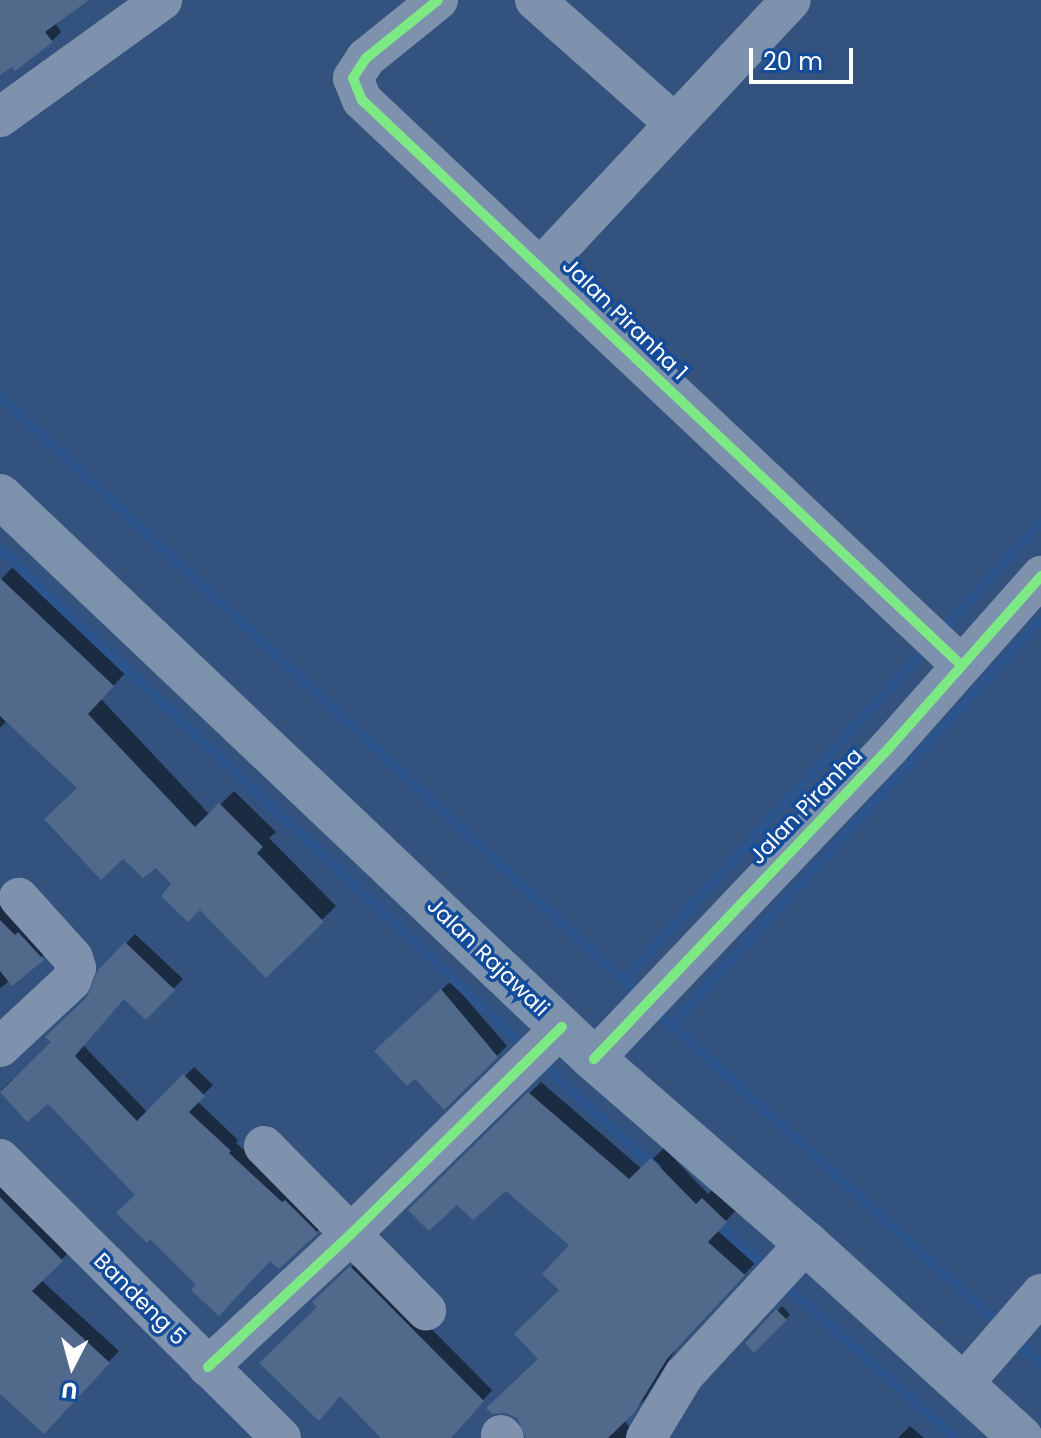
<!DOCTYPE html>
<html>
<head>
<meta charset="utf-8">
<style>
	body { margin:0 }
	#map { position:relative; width:1041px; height:1438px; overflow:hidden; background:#33527d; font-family:Poppins,sans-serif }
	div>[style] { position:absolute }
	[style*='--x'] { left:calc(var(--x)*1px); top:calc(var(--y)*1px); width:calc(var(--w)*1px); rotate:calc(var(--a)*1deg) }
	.shadow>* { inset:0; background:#0007 }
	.stream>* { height:10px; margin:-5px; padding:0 5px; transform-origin:5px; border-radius:5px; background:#2c548d }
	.building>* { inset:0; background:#516a8b }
	.minor>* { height:40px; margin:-20px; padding:0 20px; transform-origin:20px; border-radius:20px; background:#7e92ae }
	.major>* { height:44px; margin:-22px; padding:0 22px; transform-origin:22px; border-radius:22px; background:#7c91ac }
	.cycleway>* { height:10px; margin:-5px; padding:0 5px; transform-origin:5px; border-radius:5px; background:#7ce984 }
	span { translate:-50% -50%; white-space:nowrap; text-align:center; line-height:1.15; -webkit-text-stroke:7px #144c9c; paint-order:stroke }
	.street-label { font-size:22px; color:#fff }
	.north { position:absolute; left:32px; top:1326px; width:80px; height:80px; -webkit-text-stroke:6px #144c9c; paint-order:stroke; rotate:186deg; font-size:22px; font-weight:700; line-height:32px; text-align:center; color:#fff }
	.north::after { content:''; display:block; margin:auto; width:28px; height:36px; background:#fff; clip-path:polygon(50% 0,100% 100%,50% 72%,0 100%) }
	.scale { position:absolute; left:749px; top:48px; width:104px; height:36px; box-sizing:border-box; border:4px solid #fff; border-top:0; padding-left:10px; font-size:24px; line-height:28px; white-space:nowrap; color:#fff; -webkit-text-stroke:6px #144c9c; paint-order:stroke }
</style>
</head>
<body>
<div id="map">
	<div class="shadow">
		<i style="clip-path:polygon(0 0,88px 0,55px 23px,61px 32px,52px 41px,0 73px)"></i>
		<i style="clip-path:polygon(15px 565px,127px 671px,101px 699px,210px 815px,234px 791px,276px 832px,269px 838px,336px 906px,266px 975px,156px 865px,123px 856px,79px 788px,7px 720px,0 728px,0 580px)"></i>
		<i style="clip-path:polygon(0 901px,52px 949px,0 988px)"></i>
		<i style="clip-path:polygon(135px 934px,183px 979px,146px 1017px,124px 997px,83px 1045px,148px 1113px,194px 1067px,213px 1085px,197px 1101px,238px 1140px,236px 1143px,326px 1223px,279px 1267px,271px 1258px,199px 1285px,137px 1195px,48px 1101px,27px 1119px,1px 1090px,54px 1041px,89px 997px,100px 971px)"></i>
		<i style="clip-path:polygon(451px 981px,507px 1046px,444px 1107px,387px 1041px)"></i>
		<i style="clip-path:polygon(541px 1082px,642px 1169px,664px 1148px,708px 1194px,715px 1188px,737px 1209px,718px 1229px,755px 1263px,676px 1349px,645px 1399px,624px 1420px,635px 1434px,632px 1438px,528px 1438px,572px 1245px,506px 1188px,458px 1203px,411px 1210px)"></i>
		<i style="clip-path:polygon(0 1177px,72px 1249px,41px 1280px,119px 1351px,54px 1420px,0 1391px)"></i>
		<i style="clip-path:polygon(361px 1258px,492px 1390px,450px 1438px,384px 1438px,315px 1302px)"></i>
		<i style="clip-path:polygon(782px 1306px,790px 1315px,754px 1350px,747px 1343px)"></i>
		<i style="clip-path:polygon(910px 1426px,924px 1438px,898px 1438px)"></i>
	</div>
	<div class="stream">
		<i style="--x:0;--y:396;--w:879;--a:43.16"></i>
		<i style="--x:0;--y:549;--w:726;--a:43.49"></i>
		<i style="--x:940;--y:633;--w:150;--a:-47.7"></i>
		<i style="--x:624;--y:980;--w:453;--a:-47.7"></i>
		<i style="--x:653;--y:1008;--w:471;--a:42.4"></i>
		<i style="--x:672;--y:1025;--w:548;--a:-47.66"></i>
		<i style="--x:538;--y:1060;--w:160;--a:42.5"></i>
		<i style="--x:712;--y:1219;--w:76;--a:41.8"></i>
		<i style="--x:781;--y:1281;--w:234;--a:42.1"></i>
		<i style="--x:1013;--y:1337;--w:38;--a:43"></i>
	</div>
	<div class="building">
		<i style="clip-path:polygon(0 0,89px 0,45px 32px,53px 42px,15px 71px,12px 67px,0 75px)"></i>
		<i style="clip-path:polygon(0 578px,114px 686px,88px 714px,195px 827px,219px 803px,263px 847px,257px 853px,324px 922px,266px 978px,200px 910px,188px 922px,161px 896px,171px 884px,156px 868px,143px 878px,123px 859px,101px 880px,44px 819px,77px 788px,0 716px)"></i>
		<i style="clip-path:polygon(0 920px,15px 935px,18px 932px,44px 960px,12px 986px,0 971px)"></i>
		<i style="clip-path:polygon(125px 942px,175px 990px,146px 1020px,124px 999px,75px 1056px,137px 1121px,183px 1074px,205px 1096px,189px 1112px,231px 1151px,229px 1153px,282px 1202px,285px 1200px,318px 1233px,279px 1269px,270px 1261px,219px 1316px,191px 1290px,196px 1285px,150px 1239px,147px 1243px,116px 1213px,135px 1195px,48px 1104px,27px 1122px,0 1092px,51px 1042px,45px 1037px,87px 997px,98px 970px)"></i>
		<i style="clip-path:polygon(441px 989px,498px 1057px,444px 1110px,415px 1079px,407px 1086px,374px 1051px)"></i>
		<i style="clip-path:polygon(528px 1092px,629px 1179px,651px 1158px,696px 1204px,702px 1198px,727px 1222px,708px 1242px,745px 1275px,667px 1359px,634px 1413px,608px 1438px,526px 1438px,517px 1418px,506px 1413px,492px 1414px,486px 1408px,538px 1359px,514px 1334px,559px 1290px,542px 1274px,569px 1245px,506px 1191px,473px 1220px,457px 1205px,429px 1231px,408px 1210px)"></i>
		<i style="clip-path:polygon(0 1197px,63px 1261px,32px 1291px,110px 1363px,44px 1434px,0 1394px)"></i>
		<i style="clip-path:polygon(350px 1266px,484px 1401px,451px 1438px,381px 1438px,340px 1396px,319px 1421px,259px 1363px,317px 1307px,312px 1302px)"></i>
		<i style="clip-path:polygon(776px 1309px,787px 1320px,754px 1353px,745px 1343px)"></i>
	</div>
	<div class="minor">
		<i style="--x:438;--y:0;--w:92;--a:141.1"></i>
		<i style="--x:366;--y:58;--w:24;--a:123"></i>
		<i style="--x:353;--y:78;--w:24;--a:68"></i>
		<i style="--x:362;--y:100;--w:822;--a:43.32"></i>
		<i style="--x:535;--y:0;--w:186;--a:41.5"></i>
		<i style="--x:0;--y:117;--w:200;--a:-35.8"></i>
		<i style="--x:542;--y:266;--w:364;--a:-46.9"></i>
		<i style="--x:0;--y:1047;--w:97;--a:-42.9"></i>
		<i style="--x:71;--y:981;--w:14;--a:-69"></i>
		<i style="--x:76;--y:968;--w:10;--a:-107"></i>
		<i style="--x:73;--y:958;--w:81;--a:-132"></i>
		<i style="--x:594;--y:1059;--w:429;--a:-46.5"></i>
		<i style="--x:889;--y:748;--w:230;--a:-48.5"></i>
		<i style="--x:264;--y:1146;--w:231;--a:45.4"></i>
		<i style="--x:0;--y:1159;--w:396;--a:44.8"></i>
		<i style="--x:208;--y:1367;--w:194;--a:-42.9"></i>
		<i style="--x:350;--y:1235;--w:297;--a:-44.5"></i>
		<i style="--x:962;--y:1385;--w:121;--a:-49"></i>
		<i style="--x:501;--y:1435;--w:4;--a:45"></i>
		<i style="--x:646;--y:1438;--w:74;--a:-58.9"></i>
		<i style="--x:684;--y:1375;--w:180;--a:-47.3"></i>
	</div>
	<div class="major">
		<i style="--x:0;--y:496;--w:818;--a:43.47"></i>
		<i style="--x:594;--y:1059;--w:281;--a:41"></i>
		<i style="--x:806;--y:1243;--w:290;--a:42.2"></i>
	</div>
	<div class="cycleway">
		<i style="--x:438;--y:0;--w:92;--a:141.1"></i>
		<i style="--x:366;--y:58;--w:24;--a:123"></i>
		<i style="--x:353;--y:78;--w:24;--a:68"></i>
		<i style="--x:362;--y:100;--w:822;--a:43.32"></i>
		<i style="--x:594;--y:1059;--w:429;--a:-46.5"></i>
		<i style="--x:889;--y:748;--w:230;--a:-48.5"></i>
		<i style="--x:208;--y:1367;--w:194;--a:-42.9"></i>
		<i style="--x:350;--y:1235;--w:297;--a:-44.5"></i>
	</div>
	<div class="street-label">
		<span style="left:625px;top:319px;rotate:44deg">Jalan Piranha 1</span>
		<span style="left:806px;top:806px;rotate:-46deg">Jalan Piranha</span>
		<span style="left:488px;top:957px;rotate:44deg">Jalan Rajawali</span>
		<span style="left:140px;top:1299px;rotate:45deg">Bandeng 5</span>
	</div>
	<div class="north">U</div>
	<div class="scale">20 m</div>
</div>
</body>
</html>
